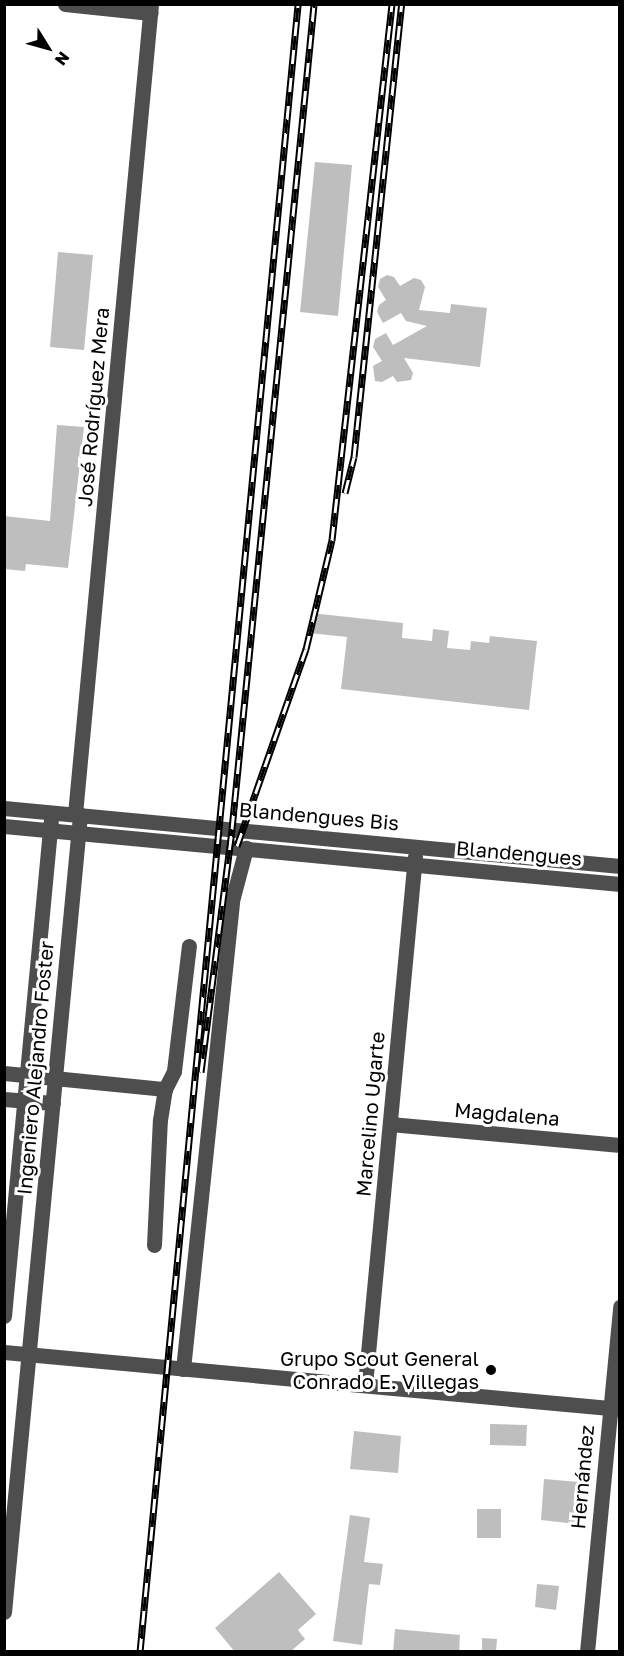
<!DOCTYPE html>
<html>
<head>
<meta charset="utf-8">
<style>
	body { margin:0 }
	#map { position:relative; width:624px; height:1656px; overflow:hidden; background:#fff; font-family:"Golos Text",sans-serif }
	div>[style] { position:absolute }
	[style*='--x'] { left:calc(var(--x)*1px); top:calc(var(--y)*1px); width:calc(var(--w)*1px); rotate:calc(var(--a)*1deg) }
	.building>* { inset:0; background:#bebebe }
	.minor>* { height:15px; margin:-7.5px; padding:0 7.5px; transform-origin:7.5px; border-radius:7.5px; background:#4e4e4e }
	.rail>* { height:7px; margin-top:-3.5px; transform-origin:0; background:repeating-linear-gradient(90deg,#fff 0 14px,#000 0 28px); box-sizing:border-box; border-block:2px solid #000 }
	.dots>* { width:16px; height:16px; translate:-50% -50%; box-sizing:border-box; border:3px solid #fff; border-radius:50% }
	span { translate:-50% -50%; white-space:nowrap; text-align:center; line-height:1.15; -webkit-text-stroke:6px #fff; paint-order:stroke }
	.street-label { font-size:20px; color:#000 }
	.poi-label { font-size:20px; color:#000 }
	.right { translate:-100% -50%; text-align:right }
	.frame { position:absolute; inset:0; border:6px solid #000; pointer-events:none }
	.north { position:absolute; left:18px; top:18px; width:60px; height:60px; -webkit-text-stroke:4px #fff; paint-order:stroke; rotate:127deg; font-size:16px; font-weight:700; line-height:24px; text-align:center; color:#000 }
	.north::after { content:''; display:block; margin:auto; width:21px; height:27px; background:#000; clip-path:polygon(50% 0,100% 100%,50% 72%,0 100%) }
</style>
</head>
<body>
<div id="map">
	<div class="building">
		<i style="clip-path:polygon(315px 162px,352px 165px,338px 316px,300px 312px)"></i>
		<i style="clip-path:polygon(58px 252px,93px 255px,84px 350px,50px 347px)"></i>
		<i style="clip-path:polygon(387px 275px,394px 277px,400px 286px,414px 278px,421px 280px,425px 287px,419px 310px,450px 313px,451px 304px,487px 308px,480px 367px,404px 358px,413px 373px,411px 380px,397px 382px,393px 376px,382px 382px,375px 381px,373px 366px,382px 361px,373px 347px,375px 339px,386px 333px,393px 345px,427px 326px,406px 321px,401px 313px,383px 323px,377px 312px,379px 305px,386px 300px,378px 287px,380px 279px)"></i>
		<i style="clip-path:polygon(57px 425px,84px 427px,68px 568px,26px 564px,25px 571px,4px 569px,4px 516px,50px 521px)"></i>
		<i style="clip-path:polygon(311px 613px,403px 623px,402px 638px,432px 641px,433px 629px,449px 631px,447px 648px,470px 650px,471px 641px,489px 643px,490px 636px,537px 641px,529px 710px,341px 689px,347px 637px,309px 633px)"></i>
		<i style="clip-path:polygon(490px 1424px,527px 1425px,526px 1446px,490px 1445px)"></i>
		<i style="clip-path:polygon(354px 1431px,401px 1436px,398px 1473px,350px 1469px)"></i>
		<i style="clip-path:polygon(544px 1479px,579px 1482px,576px 1524px,541px 1520px)"></i>
		<i style="clip-path:polygon(477px 1509px,501px 1509px,501px 1538px,477px 1538px)"></i>
		<i style="clip-path:polygon(350px 1515px,370px 1518px,364px 1562px,383px 1564px,380px 1585px,369px 1584px,362px 1645px,333px 1641px)"></i>
		<i style="clip-path:polygon(279px 1572px,316px 1614px,298px 1630px,305px 1639px,290px 1652px,235px 1652px,215px 1628px)"></i>
		<i style="clip-path:polygon(537px 1584px,559px 1586px,556px 1610px,535px 1607px)"></i>
		<i style="clip-path:polygon(395px 1629px,460px 1635px,459px 1652px,393px 1652px)"></i>
		<i style="clip-path:polygon(482px 1638px,497px 1639px,496px 1652px,482px 1652px)"></i>
	</div>
	<div class="minor">
		<i style="--x:65;--y:4;--w:86;--a:6"></i>
		<i style="--x:4;--y:808;--w:619;--a:5.38"></i>
		<i style="--x:75;--y:814;--w:814;--a:-84.64"></i>
		<i style="--x:4;--y:826;--w:619;--a:5.38"></i>
		<i style="--x:4;--y:1073;--w:162;--a:5.7"></i>
		<i style="--x:4;--y:1099;--w:49;--a:4.7"></i>
		<i style="--x:390;--y:1124;--w:231;--a:5.2"></i>
		<i style="--x:154;--y:1245;--w:125;--a:-87.3"></i>
		<i style="--x:160;--y:1120;--w:31;--a:-81"></i>
		<i style="--x:165;--y:1089;--w:20;--a:-63"></i>
		<i style="--x:174;--y:1071;--w:126;--a:-83.2"></i>
		<i style="--x:4;--y:1316;--w:497;--a:-84.6"></i>
		<i style="--x:4;--y:1352;--w:619;--a:5.29"></i>
		<i style="--x:183;--y:1369;--w:475;--a:-84"></i>
		<i style="--x:233;--y:897;--w:51;--a:-75.1"></i>
		<i style="--x:365;--y:1385;--w:531;--a:-84.6"></i>
		<i style="--x:4;--y:1612;--w:801;--a:-84.55"></i>
		<i style="--x:587;--y:1652;--w:347;--a:-84.5"></i>
	</div>
	<div class="rail">
		<i style="--x:345;--y:493;--w:37;--a:-76"></i>
		<i style="--x:354;--y:457;--w:456;--a:-84"></i>
		<i style="--x:237;--y:846;--w:209;--a:-70.7"></i>
		<i style="--x:306;--y:649;--w:112;--a:-76.6"></i>
		<i style="--x:332;--y:540;--w:539;--a:-83.61"></i>
		<i style="--x:201;--y:1072;--w:245;--a:-82.7"></i>
		<i style="--x:232;--y:829;--w:829;--a:-84.32"></i>
		<i style="--x:140;--y:1652;--w:1656;--a:-84.52"></i>
	</div>
	<div class="dots">
		<i style="left:491px;top:1370px;background:#000"></i>
	</div>
	<div class="street-label">
		<span style="left:93px;top:407px;rotate:-85deg">José Rodríguez Mera</span>
		<span style="left:319px;top:816px;rotate:5deg">Blandengues Bis</span>
		<span style="left:519px;top:853px;rotate:5deg">Blandengues</span>
		<span style="left:35px;top:1068px;rotate:-85deg">Ingeniero Alejandro Foster</span>
		<span style="left:370px;top:1114px;rotate:-85deg">Marcelino Ugarte</span>
		<span style="left:507px;top:1114px;rotate:5deg">Magdalena</span>
		<span style="left:582px;top:1477px;rotate:-85deg">Hernández</span>
	</div>
	<div class="poi-label">
		<span class="right" style="left:479px;top:1370px">Grupo Scout General<br>Conrado E. Villegas</span>
	</div>
	<div class="frame"></div>
	<div class="north">N</div>
</div>
</body>
</html>
